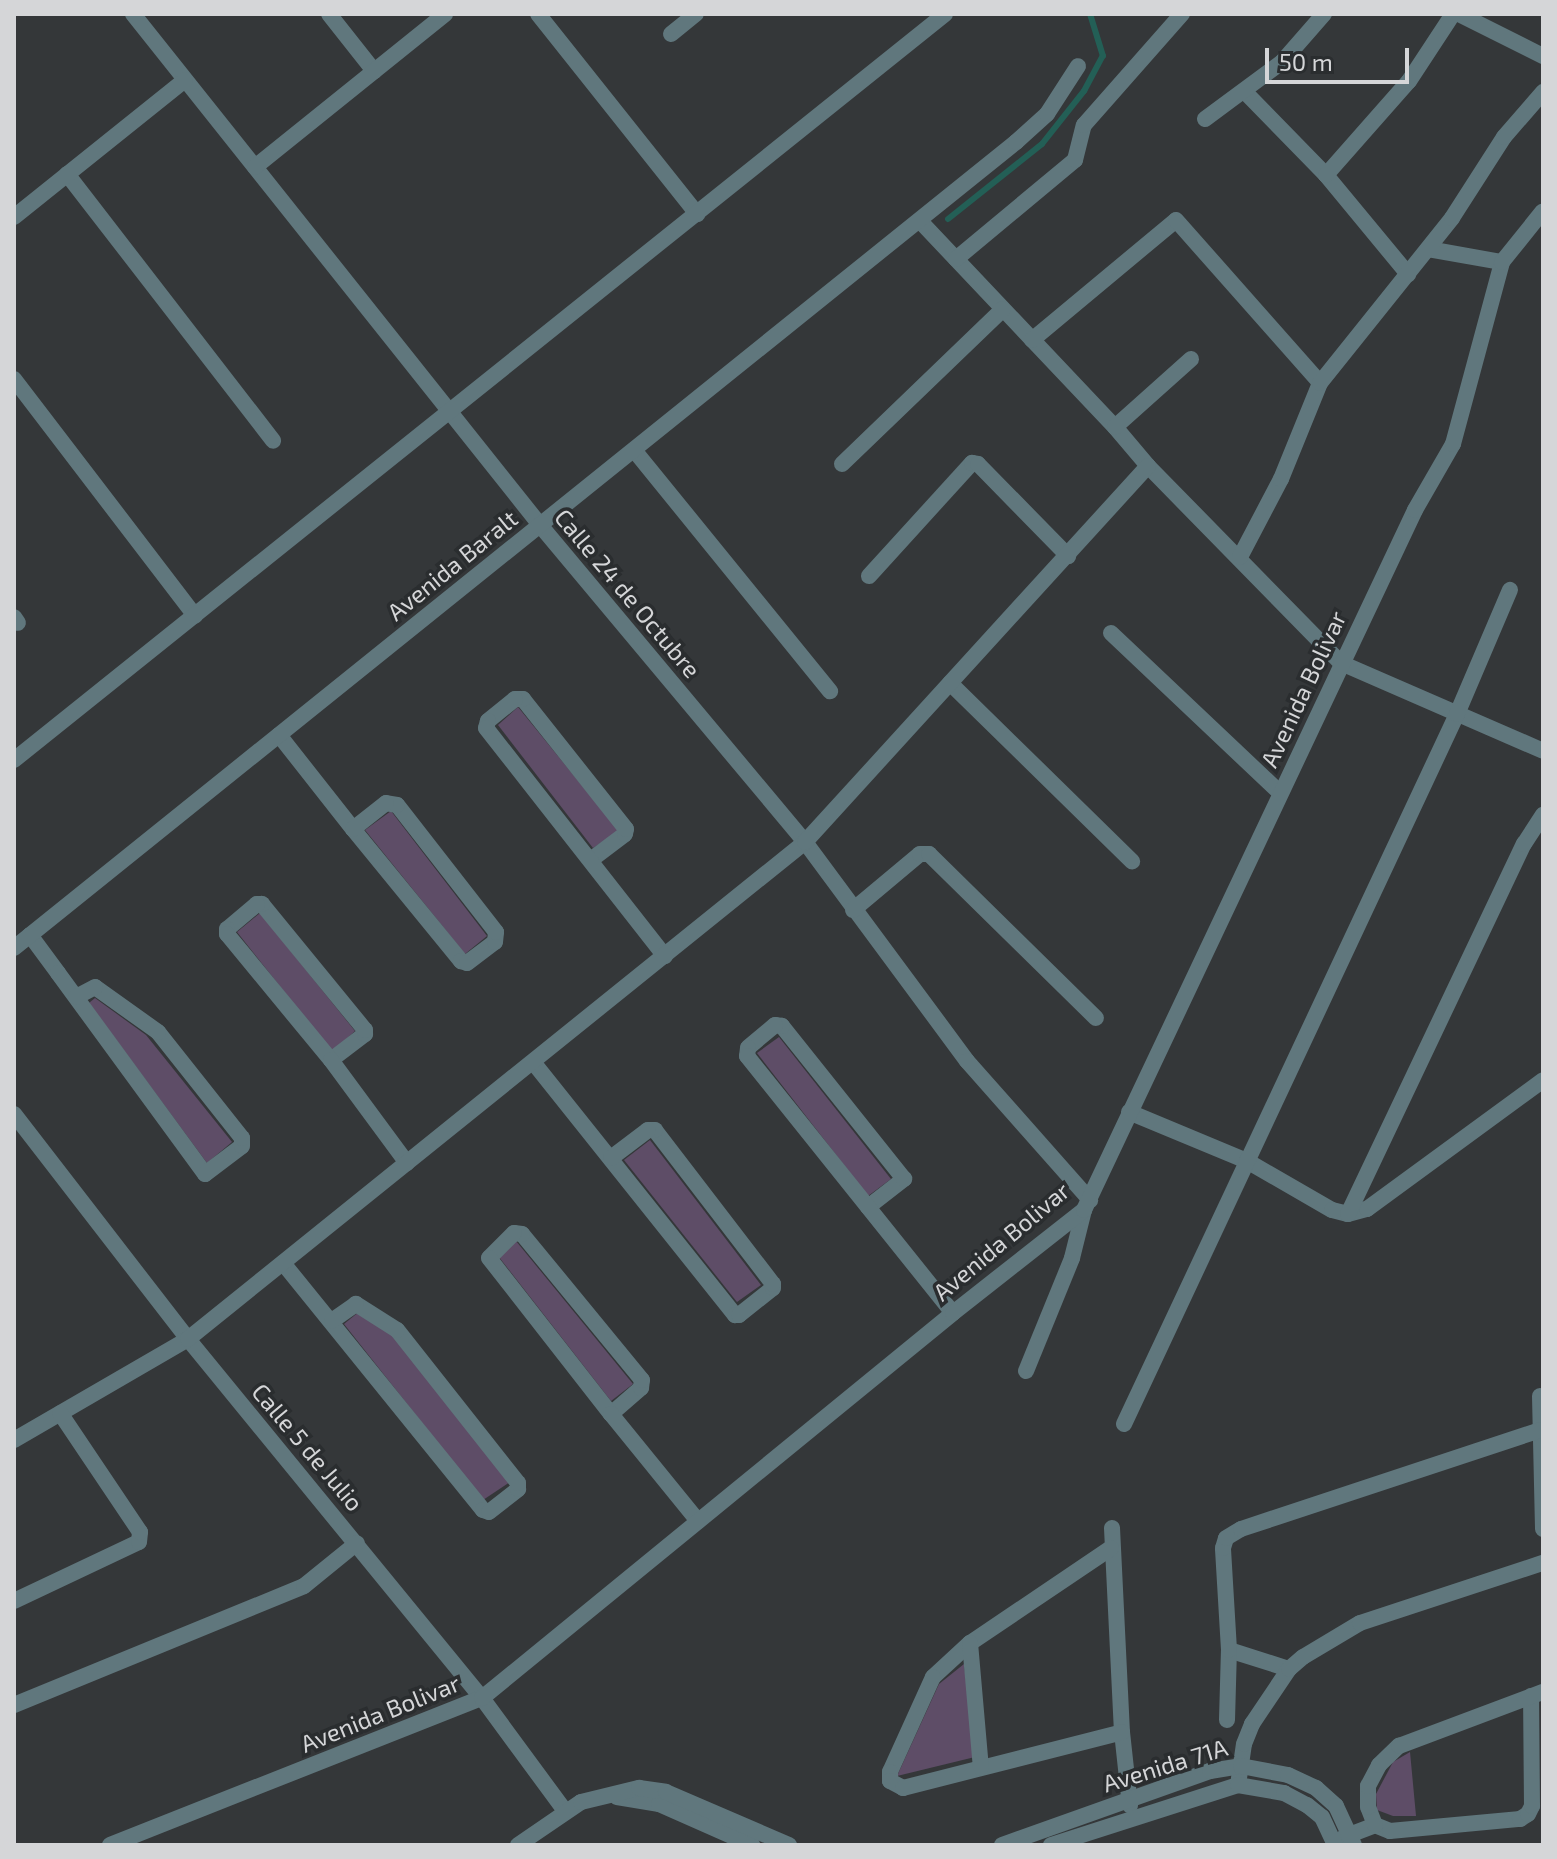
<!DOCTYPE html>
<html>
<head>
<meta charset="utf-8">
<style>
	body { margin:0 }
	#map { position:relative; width:1557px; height:1859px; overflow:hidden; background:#343739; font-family:"Exo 2",sans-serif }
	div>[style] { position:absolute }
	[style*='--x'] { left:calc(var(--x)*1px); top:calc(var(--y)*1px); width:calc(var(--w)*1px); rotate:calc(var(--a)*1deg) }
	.green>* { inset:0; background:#5e4d67 }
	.stream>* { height:6px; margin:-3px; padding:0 3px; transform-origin:3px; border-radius:3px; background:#235f56 }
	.street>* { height:16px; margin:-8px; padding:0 8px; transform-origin:8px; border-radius:8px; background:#60777d }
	span { translate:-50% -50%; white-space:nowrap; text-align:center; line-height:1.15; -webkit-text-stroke:7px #2a2d2f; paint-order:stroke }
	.street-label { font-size:24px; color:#d5d6d8 }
	.frame { position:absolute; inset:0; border:16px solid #d5d6d8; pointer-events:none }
	.scale { position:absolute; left:1265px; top:48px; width:144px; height:36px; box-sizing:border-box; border:4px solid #d5d6d8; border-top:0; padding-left:10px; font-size:24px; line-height:28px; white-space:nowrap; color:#d5d6d8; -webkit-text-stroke:6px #2a2d2f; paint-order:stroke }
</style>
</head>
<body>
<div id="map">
	<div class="green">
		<i style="clip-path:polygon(518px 707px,619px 831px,593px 848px,498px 725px)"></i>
		<i style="clip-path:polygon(391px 811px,487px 936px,465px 954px,365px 830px)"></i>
		<i style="clip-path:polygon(260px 913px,355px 1031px,332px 1052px,237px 932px)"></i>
		<i style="clip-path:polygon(95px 998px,146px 1035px,232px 1142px,207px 1163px,89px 1003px)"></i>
		<i style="clip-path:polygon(779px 1037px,891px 1179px,868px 1196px,757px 1053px)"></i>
		<i style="clip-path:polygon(650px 1140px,761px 1285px,737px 1302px,624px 1160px)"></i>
		<i style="clip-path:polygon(516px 1241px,633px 1384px,611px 1401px,499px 1257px)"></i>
		<i style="clip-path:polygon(360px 1311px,389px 1328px,510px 1482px,483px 1500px,344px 1324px)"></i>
		<i style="clip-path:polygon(964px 1664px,975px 1757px,897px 1776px,939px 1684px)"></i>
		<i style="clip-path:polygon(1410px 1752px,1416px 1816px,1393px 1816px,1377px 1810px,1376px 1794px,1393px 1762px)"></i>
	</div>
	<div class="stream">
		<i style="--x:948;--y:219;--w:120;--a:-38.6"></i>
		<i style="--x:1042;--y:144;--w:68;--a:-51.6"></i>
		<i style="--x:1084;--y:91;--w:40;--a:-62"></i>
		<i style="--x:1103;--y:56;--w:44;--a:-107.2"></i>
	</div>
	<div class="street">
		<i style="--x:133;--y:14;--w:653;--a:51.46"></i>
		<i style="--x:540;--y:525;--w:413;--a:50.1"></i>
		<i style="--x:805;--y:842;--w:272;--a:53.5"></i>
		<i style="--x:967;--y:1061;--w:186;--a:48.5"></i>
		<i style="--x:329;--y:14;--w:73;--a:51.7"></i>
		<i style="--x:538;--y:14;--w:256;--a:51.5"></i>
		<i style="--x:1459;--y:14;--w:94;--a:26.6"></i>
		<i style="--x:671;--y:34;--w:32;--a:-39"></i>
		<i style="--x:1245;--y:92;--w:116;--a:45.7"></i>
		<i style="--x:1326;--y:175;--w:129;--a:50.4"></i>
		<i style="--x:1205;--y:119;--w:96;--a:-36.5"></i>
		<i style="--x:1282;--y:62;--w:64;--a:-48.8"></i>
		<i style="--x:255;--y:167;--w:244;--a:-38.8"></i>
		<i style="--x:67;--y:174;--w:337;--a:52.3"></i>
		<i style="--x:1326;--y:175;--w:125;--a:-48.6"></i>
		<i style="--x:1409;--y:81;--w:80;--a:-56.7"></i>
		<i style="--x:14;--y:217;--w:219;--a:-38.7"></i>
		<i style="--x:920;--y:221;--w:284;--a:46.6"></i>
		<i style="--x:1115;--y:427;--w:51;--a:49.8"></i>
		<i style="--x:1148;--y:466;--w:276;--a:45.6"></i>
		<i style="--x:1341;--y:663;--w:220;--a:23.5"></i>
		<i style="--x:1428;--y:249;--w:75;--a:10"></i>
		<i style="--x:956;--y:259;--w:155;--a:-39.8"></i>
		<i style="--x:1075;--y:160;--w:36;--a:-76"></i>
		<i style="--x:1084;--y:125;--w:148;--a:-48.6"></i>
		<i style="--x:1032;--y:340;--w:187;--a:-39.8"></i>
		<i style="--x:1176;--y:220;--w:217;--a:48.5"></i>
		<i style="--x:14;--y:379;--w:298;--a:52.6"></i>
		<i style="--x:1115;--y:427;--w:102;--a:-41.8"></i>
		<i style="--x:634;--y:450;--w:311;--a:50.9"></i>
		<i style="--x:842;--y:464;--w:223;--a:-43.9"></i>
		<i style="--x:1240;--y:557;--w:88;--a:-62.3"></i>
		<i style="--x:1281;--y:479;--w:104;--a:-67.9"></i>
		<i style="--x:1320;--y:383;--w:211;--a:-51.3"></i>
		<i style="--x:1452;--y:218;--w:96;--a:-57.3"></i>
		<i style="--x:1504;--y:137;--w:60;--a:-49.1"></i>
		<i style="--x:869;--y:576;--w:153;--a:-47.7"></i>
		<i style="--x:972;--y:463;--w:6;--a:9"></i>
		<i style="--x:978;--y:464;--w:129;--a:45.6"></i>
		<i style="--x:14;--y:617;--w:7;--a:56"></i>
		<i style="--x:1111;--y:633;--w:233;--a:43.4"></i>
		<i style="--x:950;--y:683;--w:255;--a:44.4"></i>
		<i style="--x:279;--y:735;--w:120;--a:51.8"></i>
		<i style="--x:353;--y:829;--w:171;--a:50.7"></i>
		<i style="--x:461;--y:961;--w:6;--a:18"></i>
		<i style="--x:467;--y:963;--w:35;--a:-37"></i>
		<i style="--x:495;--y:942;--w:10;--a:-84"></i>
		<i style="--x:496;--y:932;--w:161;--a:-127.9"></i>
		<i style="--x:397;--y:805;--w:11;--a:-170"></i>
		<i style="--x:386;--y:803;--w:42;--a:141.8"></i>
		<i style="--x:14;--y:760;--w:1193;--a:-38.7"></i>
		<i style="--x:592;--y:859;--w:41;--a:-37.1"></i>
		<i style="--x:625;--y:834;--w:5;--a:-79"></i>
		<i style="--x:626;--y:829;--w:166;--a:-128.4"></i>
		<i style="--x:523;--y:699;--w:8;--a:180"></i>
		<i style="--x:515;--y:699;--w:35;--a:141"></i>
		<i style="--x:488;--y:721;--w:7;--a:106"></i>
		<i style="--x:486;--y:728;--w:290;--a:51.9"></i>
		<i style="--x:853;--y:910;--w:87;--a:-39.9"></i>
		<i style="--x:920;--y:854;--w:9;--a:0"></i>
		<i style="--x:929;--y:854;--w:234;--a:44.5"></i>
		<i style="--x:30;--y:935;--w:47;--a:53.6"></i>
		<i style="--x:58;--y:973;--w:249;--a:53.8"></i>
		<i style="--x:205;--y:1174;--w:46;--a:-37.1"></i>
		<i style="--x:242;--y:1146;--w:8;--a:-90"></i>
		<i style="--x:242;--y:1138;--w:135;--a:-128.4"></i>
		<i style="--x:158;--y:1032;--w:77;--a:-144.5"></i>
		<i style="--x:95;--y:987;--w:21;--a:152"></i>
		<i style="--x:14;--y:948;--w:1286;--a:-38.81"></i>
		<i style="--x:1016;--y:142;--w:42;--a:-42.1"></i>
		<i style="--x:1047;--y:114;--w:57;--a:-57.1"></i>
		<i style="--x:331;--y:1060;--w:43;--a:-37.4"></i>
		<i style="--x:365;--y:1034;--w:4;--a:-90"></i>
		<i style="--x:365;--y:1030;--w:163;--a:-129.3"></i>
		<i style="--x:262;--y:904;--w:5;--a:180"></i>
		<i style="--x:257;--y:904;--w:39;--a:140"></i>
		<i style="--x:227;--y:929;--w:5;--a:90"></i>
		<i style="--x:227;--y:934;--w:163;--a:50.5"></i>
		<i style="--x:331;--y:1060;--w:128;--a:53.6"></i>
		<i style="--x:533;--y:1062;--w:324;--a:51.4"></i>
		<i style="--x:735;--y:1315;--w:4;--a:0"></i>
		<i style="--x:739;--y:1315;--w:43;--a:-38.5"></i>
		<i style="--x:773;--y:1288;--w:4;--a:-90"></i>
		<i style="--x:773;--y:1284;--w:194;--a:-127.5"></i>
		<i style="--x:655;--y:1130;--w:7;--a:180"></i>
		<i style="--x:648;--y:1130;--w:46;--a:142.9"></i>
		<i style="--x:1129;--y:1112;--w:128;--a:22.6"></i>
		<i style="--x:1247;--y:1161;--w:98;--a:30"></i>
		<i style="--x:1332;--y:1210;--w:16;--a:14"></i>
		<i style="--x:1348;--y:1214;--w:20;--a:-15"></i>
		<i style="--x:1367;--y:1209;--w:218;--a:-36.2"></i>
		<i style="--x:14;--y:1114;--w:284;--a:52.3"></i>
		<i style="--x:188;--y:1339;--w:464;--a:50.7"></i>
		<i style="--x:482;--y:1698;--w:140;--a:53.7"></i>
		<i style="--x:868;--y:1207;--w:46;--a:-37.9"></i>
		<i style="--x:904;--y:1179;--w:196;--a:-128.6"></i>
		<i style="--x:782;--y:1026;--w:7;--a:-172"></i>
		<i style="--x:775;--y:1025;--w:35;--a:140"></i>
		<i style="--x:748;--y:1048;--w:8;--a:97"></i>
		<i style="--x:747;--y:1056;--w:329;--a:51.3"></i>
		<i style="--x:1348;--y:1214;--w:410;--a:-64.6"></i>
		<i style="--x:1524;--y:844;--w:35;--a:-57"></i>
		<i style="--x:283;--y:1263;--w:318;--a:51"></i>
		<i style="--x:483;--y:1510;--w:6;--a:18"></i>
		<i style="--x:489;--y:1512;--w:37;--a:-38"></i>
		<i style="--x:518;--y:1489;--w:6;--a:-90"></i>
		<i style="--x:518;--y:1483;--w:195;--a:-128.3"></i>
		<i style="--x:397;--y:1330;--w:49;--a:-147.6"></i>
		<i style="--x:356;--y:1304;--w:29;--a:145"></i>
		<i style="--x:1026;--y:1371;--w:122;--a:-67.8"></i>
		<i style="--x:1072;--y:1258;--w:49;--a:-76"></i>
		<i style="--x:1540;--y:1396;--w:133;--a:88.7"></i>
		<i style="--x:611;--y:1414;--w:40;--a:-41"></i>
		<i style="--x:641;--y:1388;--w:8;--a:-83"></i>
		<i style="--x:642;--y:1380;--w:189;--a:-129.4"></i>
		<i style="--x:522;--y:1234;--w:8;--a:-173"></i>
		<i style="--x:514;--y:1233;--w:35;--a:135"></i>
		<i style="--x:489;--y:1258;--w:198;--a:52"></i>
		<i style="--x:611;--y:1414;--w:138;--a:50.9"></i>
		<i style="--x:1124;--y:1424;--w:784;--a:-64.87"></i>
		<i style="--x:1457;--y:714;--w:135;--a:-66.9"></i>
		<i style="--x:14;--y:1440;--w:201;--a:-30.1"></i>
		<i style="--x:188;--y:1339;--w:792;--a:-38.85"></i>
		<i style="--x:805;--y:842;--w:509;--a:-47.63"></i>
		<i style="--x:1112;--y:1528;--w:204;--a:87.2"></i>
		<i style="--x:1122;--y:1732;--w:74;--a:83.8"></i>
		<i style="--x:1111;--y:1548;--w:170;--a:146"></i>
		<i style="--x:970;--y:1643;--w:50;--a:137.4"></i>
		<i style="--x:933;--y:1677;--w:104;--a:114.4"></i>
		<i style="--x:890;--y:1772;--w:9;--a:90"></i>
		<i style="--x:890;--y:1781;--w:15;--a:28"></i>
		<i style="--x:903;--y:1788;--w:226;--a:-14.3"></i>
		<i style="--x:14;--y:1601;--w:138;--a:-25.3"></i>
		<i style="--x:139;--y:1542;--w:10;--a:-84"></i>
		<i style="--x:140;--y:1532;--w:143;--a:-123.9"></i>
		<i style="--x:970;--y:1643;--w:125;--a:85"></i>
		<i style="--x:1229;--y:1650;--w:63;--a:17.6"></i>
		<i style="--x:14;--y:1705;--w:313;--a:-22.3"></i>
		<i style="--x:304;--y:1586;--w:68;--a:-39.1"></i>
		<i style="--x:1227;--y:1720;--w:70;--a:-88.4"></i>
		<i style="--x:1229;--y:1650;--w:102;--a:-93.4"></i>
		<i style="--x:1223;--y:1548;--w:10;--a:-73"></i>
		<i style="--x:1226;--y:1538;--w:17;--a:-31"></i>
		<i style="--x:1241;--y:1529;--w:315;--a:-18.3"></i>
		<i style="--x:1238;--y:1785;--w:41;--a:-81.7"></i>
		<i style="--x:1244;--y:1744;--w:22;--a:-68"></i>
		<i style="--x:1252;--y:1724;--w:66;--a:-56.1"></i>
		<i style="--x:1289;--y:1669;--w:18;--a:-41"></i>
		<i style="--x:1303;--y:1657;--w:66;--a:-30.8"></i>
		<i style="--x:1360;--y:1623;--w:193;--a:-18.2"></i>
		<i style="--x:617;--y:1797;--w:43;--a:9.5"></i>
		<i style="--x:659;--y:1804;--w:102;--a:23.8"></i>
		<i style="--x:1375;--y:1825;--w:16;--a:22"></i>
		<i style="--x:1390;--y:1831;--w:131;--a:-5.3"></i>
		<i style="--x:1520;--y:1819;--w:9;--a:-32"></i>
		<i style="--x:1528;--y:1814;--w:9;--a:-63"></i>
		<i style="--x:1532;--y:1806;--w:110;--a:-90.5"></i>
		<i style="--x:1344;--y:1837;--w:33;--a:-21"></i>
		<i style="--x:1375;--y:1825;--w:19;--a:-111"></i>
		<i style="--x:1368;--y:1807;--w:21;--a:-90"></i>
		<i style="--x:1368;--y:1786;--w:24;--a:-62"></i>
		<i style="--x:1379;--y:1765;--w:28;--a:-44"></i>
		<i style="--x:1399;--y:1746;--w:154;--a:-20.6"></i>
		<i style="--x:110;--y:1845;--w:400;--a:-21.6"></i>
		<i style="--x:482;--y:1698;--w:608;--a:-39.26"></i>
		<i style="--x:953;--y:1313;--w:167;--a:-38.2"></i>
		<i style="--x:1084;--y:1210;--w:774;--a:-64.69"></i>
		<i style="--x:1415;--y:510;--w:76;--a:-60.1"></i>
		<i style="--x:1453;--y:444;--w:188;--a:-74.9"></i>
		<i style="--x:1502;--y:262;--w:65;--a:-51.2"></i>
		<i style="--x:518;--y:1845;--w:76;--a:-34.3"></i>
		<i style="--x:581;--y:1802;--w:60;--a:-13.6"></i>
		<i style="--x:639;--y:1788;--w:27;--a:8"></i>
		<i style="--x:666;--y:1792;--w:134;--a:23.3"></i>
		<i style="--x:1002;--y:1845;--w:221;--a:-19.6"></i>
		<i style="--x:1210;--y:1771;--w:31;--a:-9"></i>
		<i style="--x:1241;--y:1766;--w:48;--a:10.8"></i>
		<i style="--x:1288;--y:1775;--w:31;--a:25"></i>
		<i style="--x:1316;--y:1788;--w:27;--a:42"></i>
		<i style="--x:1336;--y:1806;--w:43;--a:65.2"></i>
		<i style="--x:1051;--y:1845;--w:196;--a:-17.8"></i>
		<i style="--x:1238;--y:1785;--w:47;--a:9.9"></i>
		<i style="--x:1284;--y:1793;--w:26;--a:28"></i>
		<i style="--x:1307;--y:1805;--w:19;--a:39"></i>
		<i style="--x:1322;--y:1817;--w:31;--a:65"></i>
	</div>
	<div class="street-label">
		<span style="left:452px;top:565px;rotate:-39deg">Avenida Baralt</span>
		<span style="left:628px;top:593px;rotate:50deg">Calle 24 de Octubre</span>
		<span style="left:1303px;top:689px;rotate:-65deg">Avenida Bolivar</span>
		<span style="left:1001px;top:1241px;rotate:-40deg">Avenida Bolivar</span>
		<span style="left:308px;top:1447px;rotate:50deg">Calle 5 de Julio</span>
		<span style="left:380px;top:1713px;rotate:-22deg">Avenida Bolivar</span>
		<span style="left:1165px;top:1765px;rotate:-17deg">Avenida 71A</span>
	</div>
	<div class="frame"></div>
	<div class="scale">50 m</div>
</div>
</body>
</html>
